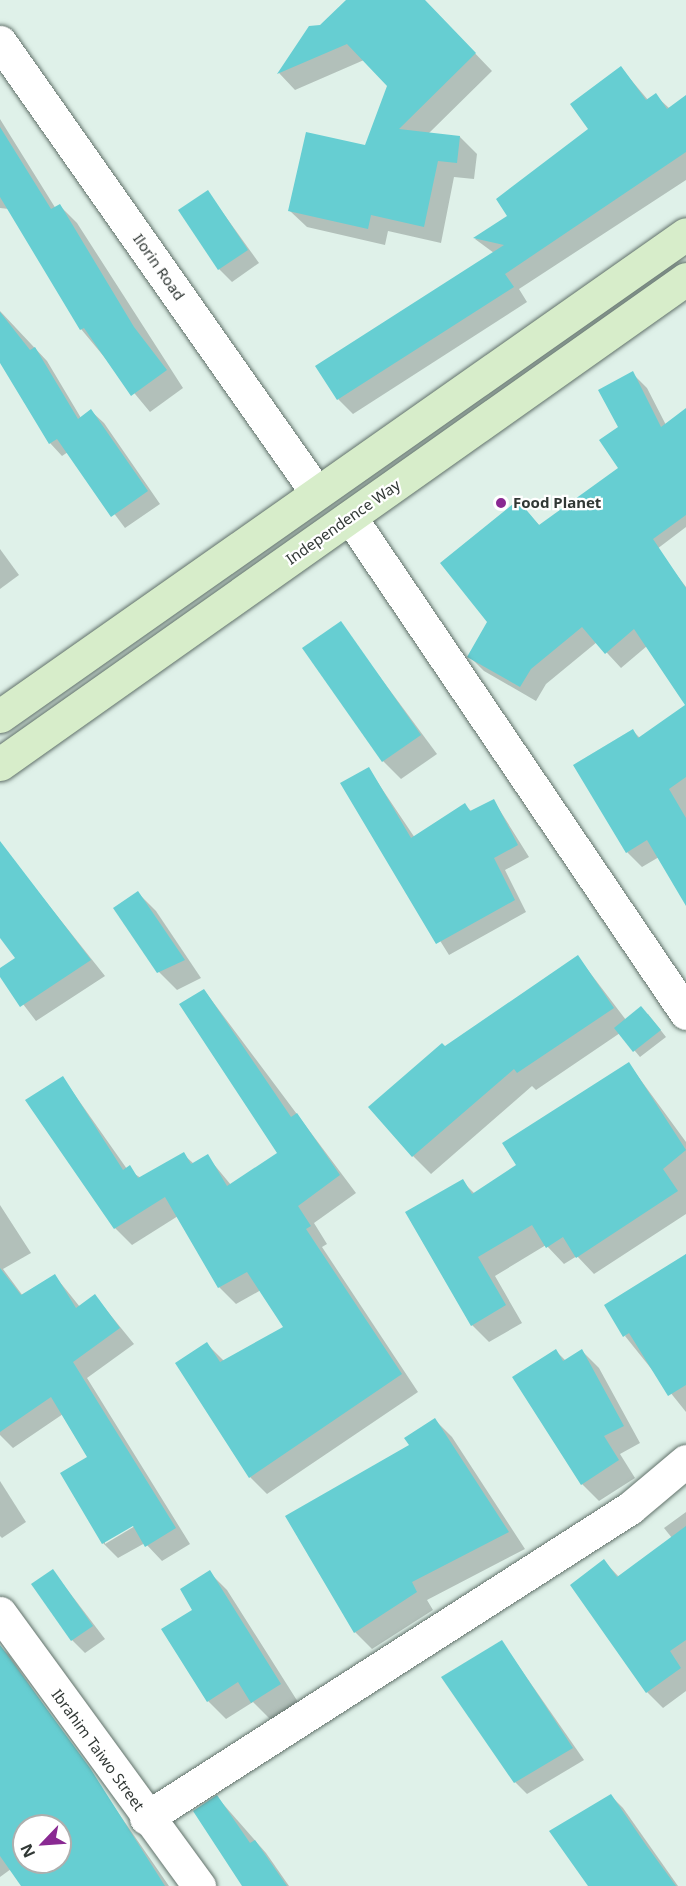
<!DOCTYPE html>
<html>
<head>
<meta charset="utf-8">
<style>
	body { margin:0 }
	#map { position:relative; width:686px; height:1886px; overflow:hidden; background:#dff1e9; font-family:"Noto Sans",sans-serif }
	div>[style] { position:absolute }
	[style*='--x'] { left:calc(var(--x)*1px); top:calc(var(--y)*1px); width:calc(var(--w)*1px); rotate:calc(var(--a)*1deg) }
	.shadow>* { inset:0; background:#0003 }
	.building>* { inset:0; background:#66ced2 }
	.roads { filter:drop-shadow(0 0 2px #61716a) drop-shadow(0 0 2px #61716a) }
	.minor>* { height:33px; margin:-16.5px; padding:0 16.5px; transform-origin:16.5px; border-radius:16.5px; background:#fff }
	.secondary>* { height:33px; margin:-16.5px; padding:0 16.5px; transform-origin:16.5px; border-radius:16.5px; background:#d7edca }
	.dots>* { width:16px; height:16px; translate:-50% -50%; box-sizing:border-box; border:3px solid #fff; border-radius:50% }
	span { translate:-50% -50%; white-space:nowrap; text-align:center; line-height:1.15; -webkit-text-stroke:4.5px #fff; paint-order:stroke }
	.street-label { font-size:15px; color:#313835 }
	.poi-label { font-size:15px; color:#313835; font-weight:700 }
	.left { translate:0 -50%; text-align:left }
	.north { position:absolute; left:12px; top:1814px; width:60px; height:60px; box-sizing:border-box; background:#fff; border:2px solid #adafae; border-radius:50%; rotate:245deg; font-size:16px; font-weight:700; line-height:24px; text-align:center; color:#313835 }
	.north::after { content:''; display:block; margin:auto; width:21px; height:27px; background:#892992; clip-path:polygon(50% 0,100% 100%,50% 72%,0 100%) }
</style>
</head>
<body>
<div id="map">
	<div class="shadow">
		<i style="clip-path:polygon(348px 0,424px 0,492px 71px,428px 134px,460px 137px,477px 154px,474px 179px,454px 177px,441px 243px,388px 231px,385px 245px,307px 227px,290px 211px,366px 147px,389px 86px,364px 60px,295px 90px,279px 73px,310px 27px,321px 26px)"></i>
		<i style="clip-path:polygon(621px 68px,648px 100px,655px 95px,670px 109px,686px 97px,686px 180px,519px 289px,527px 302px,353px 414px,338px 399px,494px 253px,475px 239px,509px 216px,590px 129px)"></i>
		<i style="clip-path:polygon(0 119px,56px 209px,60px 206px,77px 223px,183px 388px,150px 412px,81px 329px,9px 209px,0 208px)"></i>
		<i style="clip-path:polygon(208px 192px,259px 263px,232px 282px,219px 269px)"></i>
		<i style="clip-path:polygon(0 311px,47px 361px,81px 418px,91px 411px,104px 423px,160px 504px,125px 528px,68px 452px,62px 456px,50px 443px,0 360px)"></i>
		<i style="clip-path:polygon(632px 373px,647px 388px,666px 425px,686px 409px,686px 527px,657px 549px,686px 587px,686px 704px,647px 646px,621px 668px,597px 642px,546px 684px,536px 701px,484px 671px,469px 656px,489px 622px,518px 502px,540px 526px,620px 468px,619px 428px)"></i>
		<i style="clip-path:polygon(0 549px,19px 575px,0 589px)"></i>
		<i style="clip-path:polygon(340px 623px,437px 754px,401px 779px,383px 761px)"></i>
		<i style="clip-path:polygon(686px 706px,686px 903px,659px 857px,642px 867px,627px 852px,633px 731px,640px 738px)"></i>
		<i style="clip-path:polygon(368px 768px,415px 838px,465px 805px,472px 812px,494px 801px,529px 857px,505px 870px,526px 912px,449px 955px,342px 784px)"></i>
		<i style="clip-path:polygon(4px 849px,105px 976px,36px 1021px,0 974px,17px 958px,0 935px,0 853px)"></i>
		<i style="clip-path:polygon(138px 893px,156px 911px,201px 978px,177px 990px,159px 972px)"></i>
		<i style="clip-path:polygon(578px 957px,626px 1020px,648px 1014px,666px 1037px,640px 1057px,620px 1033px,536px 1090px,532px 1086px,431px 1174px,413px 1156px,445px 1048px)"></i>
		<i style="clip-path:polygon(204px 990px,356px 1193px,314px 1223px,327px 1244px,322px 1247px,418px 1392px,267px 1494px,250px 1477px,207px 1344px,224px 1361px,286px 1328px,261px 1290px,236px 1304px,219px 1287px,178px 1216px,132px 1245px,115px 1228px,63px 1078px,127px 1169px,141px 1178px,183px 1154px,194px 1164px,207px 1156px,231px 1185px,279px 1154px)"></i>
		<i style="clip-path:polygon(629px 1064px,686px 1142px,686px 1214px,594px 1274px,577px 1256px,564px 1264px,546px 1245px,495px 1276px,522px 1323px,489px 1342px,472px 1325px,462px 1181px,475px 1194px,518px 1165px)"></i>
		<i style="clip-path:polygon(evenodd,0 1205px,31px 1253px,3px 1269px,23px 1296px,55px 1276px,80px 1307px,95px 1296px,134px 1344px,87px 1378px,190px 1544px,162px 1561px,145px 1543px,118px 1558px,103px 1543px,89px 1457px,63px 1414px,13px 1448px,0 1435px,0 1205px,139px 1521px,140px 1523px,105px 1544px,105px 1540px,139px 1521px)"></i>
		<i style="clip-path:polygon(686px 1254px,686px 1412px,625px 1336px)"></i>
		<i style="clip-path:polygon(556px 1351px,566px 1361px,582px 1351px,599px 1368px,640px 1443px,620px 1454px,635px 1478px,599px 1501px,582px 1484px,514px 1378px)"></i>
		<i style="clip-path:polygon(435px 1420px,452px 1437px,525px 1549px,427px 1600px,433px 1610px,372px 1649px,355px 1632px,411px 1446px)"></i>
		<i style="clip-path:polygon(0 1481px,26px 1522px,2px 1538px,0 1536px)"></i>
		<i style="clip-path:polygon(686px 1512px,686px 1691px,663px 1708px,647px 1692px,604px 1561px,619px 1577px,672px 1538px,664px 1528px)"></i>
		<i style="clip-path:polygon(53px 1571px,105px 1639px,85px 1653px,72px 1640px)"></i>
		<i style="clip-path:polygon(209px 1572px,227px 1590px,298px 1702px,271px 1720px,253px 1702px,226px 1719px,208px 1701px,194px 1610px)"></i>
		<i style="clip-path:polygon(502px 1642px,584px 1760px,527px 1794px,515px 1782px)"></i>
		<i style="clip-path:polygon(evenodd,0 1646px,9px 1655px,169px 1886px,23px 1886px,11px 1869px,0 1877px,0 1646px,24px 1826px,60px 1826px,60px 1862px,24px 1862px,24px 1826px)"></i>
		<i style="clip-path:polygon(611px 1796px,623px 1808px,678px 1886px,590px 1886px)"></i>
		<i style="clip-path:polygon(217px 1797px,266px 1853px,289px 1886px,245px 1886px)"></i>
	</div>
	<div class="building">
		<i style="clip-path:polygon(346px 0,425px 0,476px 53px,399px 129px,460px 136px,457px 163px,438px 161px,424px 227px,371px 215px,368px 229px,288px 211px,306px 132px,365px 145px,387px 86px,347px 44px,277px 74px,309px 26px,320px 25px)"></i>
		<i style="clip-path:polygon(621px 66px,646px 100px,656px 93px,667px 109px,686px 95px,686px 152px,505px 274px,514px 287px,337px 400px,315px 366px,504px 245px,473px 238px,507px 216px,496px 199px,588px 129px,570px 104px)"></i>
		<i style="clip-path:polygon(0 127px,51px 209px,60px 204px,134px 327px,167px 370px,131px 396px,84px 328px,80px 330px,0 197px)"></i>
		<i style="clip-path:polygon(208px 190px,248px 250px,218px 270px,178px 210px)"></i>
		<i style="clip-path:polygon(0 312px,30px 350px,35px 347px,78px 419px,91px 409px,148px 491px,111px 517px,57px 439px,49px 444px,0 363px)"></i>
		<i style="clip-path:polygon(633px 371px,661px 427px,686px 408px,686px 515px,653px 539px,686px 588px,686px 777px,669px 789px,686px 818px,686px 906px,647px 840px,626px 853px,573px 765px,633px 729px,638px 738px,685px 705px,634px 629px,605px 654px,582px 627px,531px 669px,520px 687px,467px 657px,487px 622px,440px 563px,518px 500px,539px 525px,618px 468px,599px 440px,618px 427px,598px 390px)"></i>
		<i style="clip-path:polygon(341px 621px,421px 735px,382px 762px,302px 648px)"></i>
		<i style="clip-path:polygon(369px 767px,411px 838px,465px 803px,470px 811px,494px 799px,518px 845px,494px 858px,515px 900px,436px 944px,340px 783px)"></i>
		<i style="clip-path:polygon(0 841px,91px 960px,20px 1007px,0 977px,0 968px,15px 958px,0 938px)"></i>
		<i style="clip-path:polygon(138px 891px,185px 960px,157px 973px,113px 908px)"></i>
		<i style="clip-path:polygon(578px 955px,614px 1008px,517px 1073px,514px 1069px,412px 1157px,368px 1107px,442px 1043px,445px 1046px)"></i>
		<i style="clip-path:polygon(204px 989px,291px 1117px,297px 1113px,340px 1175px,298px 1206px,311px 1226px,306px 1229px,402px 1374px,249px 1478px,175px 1363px,207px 1342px,220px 1362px,283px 1327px,247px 1272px,218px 1288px,165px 1197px,114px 1229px,25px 1100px,63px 1076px,123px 1170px,130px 1165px,138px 1178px,184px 1152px,191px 1164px,208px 1154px,227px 1186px,277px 1153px,179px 1004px)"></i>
		<i style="clip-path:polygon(641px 1006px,661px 1030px,633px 1052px,614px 1028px)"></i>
		<i style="clip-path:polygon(629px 1062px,686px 1150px,663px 1169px,678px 1191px,576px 1258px,563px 1237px,546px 1248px,532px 1225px,478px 1257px,506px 1305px,471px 1326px,405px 1212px,463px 1179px,472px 1194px,516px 1165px,502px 1143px)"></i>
		<i style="clip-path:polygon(686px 1254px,686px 1385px,668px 1396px,629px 1333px,623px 1337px,604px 1305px)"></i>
		<i style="clip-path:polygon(0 1268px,21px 1295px,55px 1274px,76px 1308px,95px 1294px,120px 1328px,73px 1362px,176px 1528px,145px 1547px,133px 1526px,102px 1544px,60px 1473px,87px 1457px,51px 1397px,0 1432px)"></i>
		<i style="clip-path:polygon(556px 1349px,563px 1361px,582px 1349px,624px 1426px,604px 1436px,619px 1460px,581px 1485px,512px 1377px)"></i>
		<i style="clip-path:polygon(435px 1418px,509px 1532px,412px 1582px,417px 1592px,354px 1633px,285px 1516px,409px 1445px,404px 1438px)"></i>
		<i style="clip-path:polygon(686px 1526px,686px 1640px,670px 1651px,681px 1668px,646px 1693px,570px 1585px,604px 1559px,617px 1577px)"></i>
		<i style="clip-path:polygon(53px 1569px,93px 1626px,71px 1641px,31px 1584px)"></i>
		<i style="clip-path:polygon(210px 1570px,281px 1684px,251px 1703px,238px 1682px,207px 1702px,161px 1629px,192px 1610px,180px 1589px)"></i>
		<i style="clip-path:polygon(502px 1640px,573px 1748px,514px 1783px,441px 1677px)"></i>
		<i style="clip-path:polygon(evenodd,0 1645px,90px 1768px,165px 1886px,21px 1886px,0 1856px,0 1645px,24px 1826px,60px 1826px,60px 1862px,24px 1862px,24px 1826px)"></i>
		<i style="clip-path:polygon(611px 1794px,646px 1845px,676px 1886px,588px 1886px,549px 1831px)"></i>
		<i style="clip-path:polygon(217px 1795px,250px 1843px,255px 1840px,287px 1886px,242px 1886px,193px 1811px)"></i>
	</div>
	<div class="roads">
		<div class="minor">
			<i style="--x:0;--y:42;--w:551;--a:54.9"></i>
			<i style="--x:350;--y:517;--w:599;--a:55.89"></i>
			<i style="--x:0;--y:1613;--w:338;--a:53.9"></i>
			<i style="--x:146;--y:1818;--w:575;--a:-32.64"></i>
			<i style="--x:630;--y:1508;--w:73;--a:-40"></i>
		</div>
		<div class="secondary">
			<i style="--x:0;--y:716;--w:838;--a:-35.09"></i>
			<i style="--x:0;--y:764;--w:840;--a:-35.26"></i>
		</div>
	</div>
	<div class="dots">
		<i style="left:501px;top:503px;background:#892992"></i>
	</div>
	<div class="street-label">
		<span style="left:159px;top:267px;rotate:55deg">Ilorin Road</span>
		<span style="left:343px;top:522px;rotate:-35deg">Independence Way</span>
		<span style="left:98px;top:1750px;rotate:54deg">Ibrahim Taiwo Street</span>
	</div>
	<div class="poi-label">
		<span class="left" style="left:513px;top:503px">Food Planet</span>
	</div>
	<div class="north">N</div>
</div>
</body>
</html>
